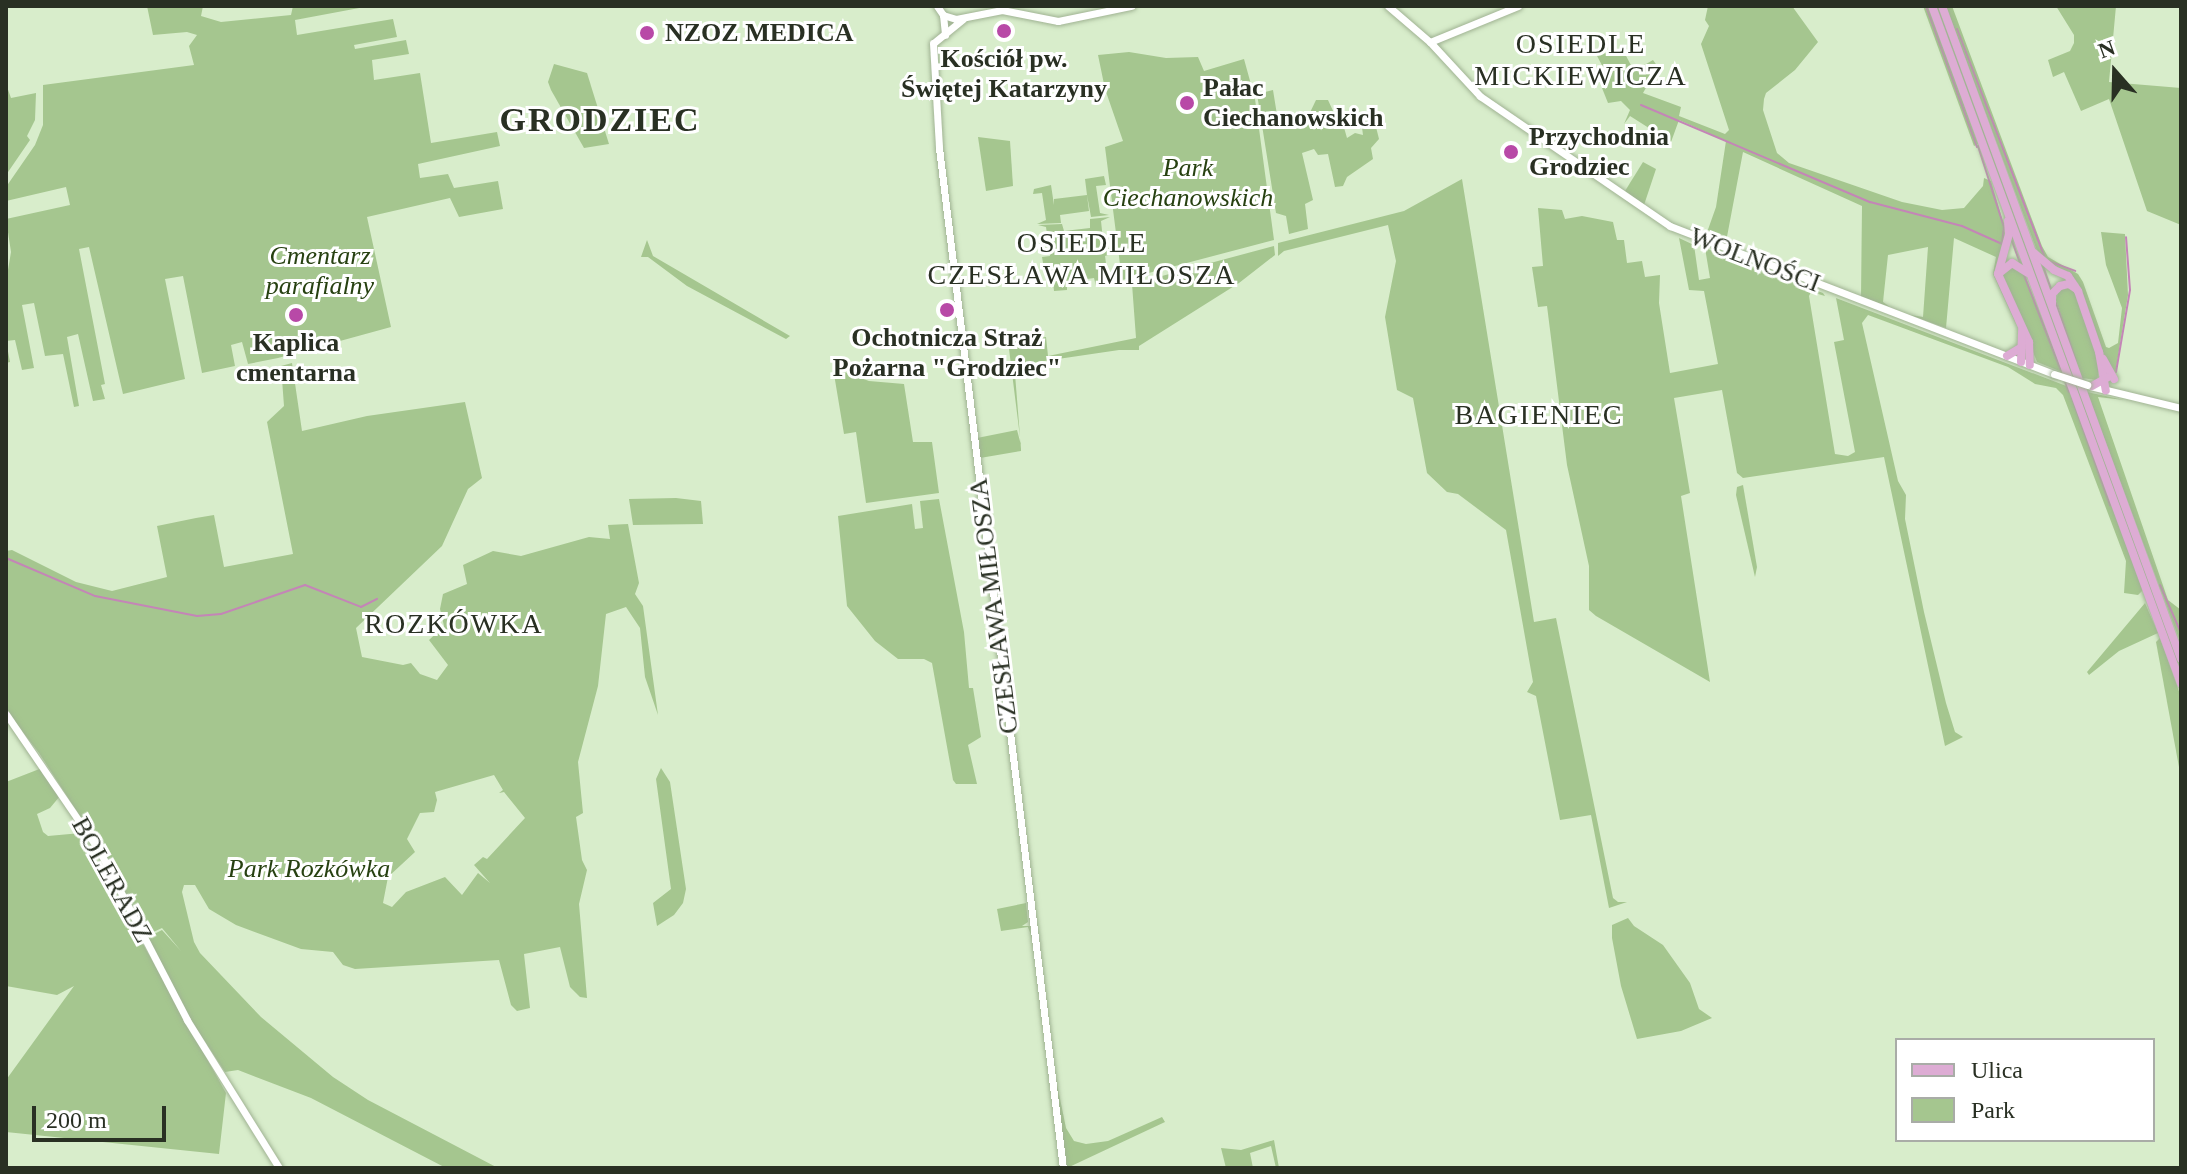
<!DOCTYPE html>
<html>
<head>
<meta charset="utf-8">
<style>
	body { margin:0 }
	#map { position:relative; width:2187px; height:1174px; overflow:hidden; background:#d8edcb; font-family:"Times New Roman",serif }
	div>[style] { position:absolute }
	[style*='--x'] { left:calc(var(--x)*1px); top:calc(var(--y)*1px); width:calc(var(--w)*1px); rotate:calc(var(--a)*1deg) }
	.green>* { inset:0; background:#a5c68f }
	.stream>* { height:2px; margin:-1px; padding:0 1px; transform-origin:1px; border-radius:1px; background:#c485b7 }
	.roads { filter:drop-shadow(0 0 2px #a0b393) drop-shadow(0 0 2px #a0b393) }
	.minor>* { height:7px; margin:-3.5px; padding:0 3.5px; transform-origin:3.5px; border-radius:3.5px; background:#fff }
	.major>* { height:8px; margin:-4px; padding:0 4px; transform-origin:4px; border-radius:4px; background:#ddacd4 }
	.bridges { filter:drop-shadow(0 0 2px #a0b393) drop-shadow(0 0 2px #a0b393) }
	.minor-bridge>* { height:7px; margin:-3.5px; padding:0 3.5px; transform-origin:3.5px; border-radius:3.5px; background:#fff }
	.dots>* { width:22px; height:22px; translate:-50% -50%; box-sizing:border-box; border:4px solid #fff; border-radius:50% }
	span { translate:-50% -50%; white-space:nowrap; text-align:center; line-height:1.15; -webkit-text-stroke:6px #fff; paint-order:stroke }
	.poi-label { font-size:26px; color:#293023; font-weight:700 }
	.left { translate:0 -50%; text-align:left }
	.park-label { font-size:26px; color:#274111; font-style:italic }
	.street-label { font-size:26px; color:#293023 }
	.neighbourhood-label { font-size:28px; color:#293023; letter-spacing:2px }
	.district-label { font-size:34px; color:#293023; font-weight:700; letter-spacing:2px }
	.frame { position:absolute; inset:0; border:8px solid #293023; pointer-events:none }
	.legend { position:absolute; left:1895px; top:1038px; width:260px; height:104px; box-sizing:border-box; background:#fff; border:2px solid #a9aca7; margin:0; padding:10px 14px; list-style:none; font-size:24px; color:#293023 }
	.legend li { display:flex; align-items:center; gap:16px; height:40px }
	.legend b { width:40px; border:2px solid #a9aca7 }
	.north { position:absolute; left:2075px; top:32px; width:80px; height:80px; -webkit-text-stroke:6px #fff; paint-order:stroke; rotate:340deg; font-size:22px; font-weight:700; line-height:32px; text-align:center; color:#293023 }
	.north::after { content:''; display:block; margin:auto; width:28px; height:36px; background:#293023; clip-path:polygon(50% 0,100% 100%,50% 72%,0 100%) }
	.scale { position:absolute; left:32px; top:1106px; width:134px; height:36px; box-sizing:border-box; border:4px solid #293023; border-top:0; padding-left:10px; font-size:24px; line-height:28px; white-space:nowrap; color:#293023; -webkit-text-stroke:6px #fff; paint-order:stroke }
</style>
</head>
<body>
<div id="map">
	<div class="green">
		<i style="clip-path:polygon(147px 6px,203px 6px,201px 16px,221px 22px,291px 15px,293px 6px,370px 6px,295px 20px,297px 35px,393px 19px,397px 37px,354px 45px,355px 49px,406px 40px,409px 54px,372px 60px,374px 80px,420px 73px,431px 143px,497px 132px,500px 146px,418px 164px,420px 178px,448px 174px,454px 188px,498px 181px,503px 209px,459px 217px,450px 198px,367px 217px,391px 327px,278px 358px,248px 364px,242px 342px,231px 345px,235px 366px,202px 373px,183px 276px,165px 279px,185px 379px,123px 394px,89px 247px,79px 249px,105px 384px,101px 385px,105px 399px,93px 401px,78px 334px,67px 337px,79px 406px,74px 407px,63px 354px,45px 356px,34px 303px,22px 305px,34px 368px,22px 370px,15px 340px,6px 341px,10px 362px,6px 363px,6px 282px,11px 252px,6px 219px,70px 205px,66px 187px,6px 201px,6px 187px,35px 145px,43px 125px,43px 85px,194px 65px,189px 46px,197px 35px,187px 32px,153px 35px)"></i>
		<i style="clip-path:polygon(1708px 6px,1792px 6px,1818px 42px,1795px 70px,1766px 93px,1764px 99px,1763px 110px,1777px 153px,1789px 163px,1902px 202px,1942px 210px,1964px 208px,1983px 186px,1984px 178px,1991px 181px,2006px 232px,1998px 260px,2016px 324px,1993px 274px,1996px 257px,1954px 238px,1946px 328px,1910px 315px,1923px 317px,1928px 247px,1888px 255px,1883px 302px,1890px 307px,1861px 297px,1862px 206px,1743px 152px,1726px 242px,1735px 245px,1733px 248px,1705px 238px,1716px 207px,1726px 141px,1679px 120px,1671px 142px,1630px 116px,1624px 124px,1630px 110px,1621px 101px,1608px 103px,1602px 88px,1605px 85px,1601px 74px,1605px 71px,1596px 54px,1624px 52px,1634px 71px,1653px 60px,1658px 67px,1643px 93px,1681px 107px,1679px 116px,1725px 134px,1729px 130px,1701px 44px,1709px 26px,1705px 20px)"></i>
		<i style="clip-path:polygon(1923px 6px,1929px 6px,1978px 144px,1974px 146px)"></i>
		<i style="clip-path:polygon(1946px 6px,1952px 6px,2042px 246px,2048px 257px,2078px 274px,2083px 282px,2106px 347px,2109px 348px,2118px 343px,2122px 308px,2106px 265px,2101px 232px,2125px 234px,2128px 295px,2115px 375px,2100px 346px,2078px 283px,2044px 260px,2036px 248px)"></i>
		<i style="clip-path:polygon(2056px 6px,2116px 6px,2109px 82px,2181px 88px,2181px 225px,2147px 211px,2109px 99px,2081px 111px,2064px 72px,2053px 77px,2048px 60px,2070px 51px,2074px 43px,2074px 35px)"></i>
		<i style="clip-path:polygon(1129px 52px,1166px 58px,1198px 57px,1204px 71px,1244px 59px,1255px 99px,1274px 240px,1122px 280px,1105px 147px,1123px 141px,1105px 89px,1098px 55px)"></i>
		<i style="clip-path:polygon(554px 64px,587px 73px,609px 144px,584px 148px,551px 90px,548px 82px)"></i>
		<i style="clip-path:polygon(6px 84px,11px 98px,36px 93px,35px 120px,27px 136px,30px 140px,6px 175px)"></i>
		<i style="clip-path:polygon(1273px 90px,1278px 121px,1299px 111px,1304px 125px,1316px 100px,1328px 100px,1334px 113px,1341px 117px,1347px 138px,1355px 133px,1363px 135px,1361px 120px,1372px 111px,1379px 139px,1371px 148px,1373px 159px,1347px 177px,1343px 186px,1335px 187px,1328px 154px,1318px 155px,1314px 149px,1302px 153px,1313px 200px,1305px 204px,1308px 229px,1289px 234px,1286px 216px,1276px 213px,1257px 94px)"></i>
		<i style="clip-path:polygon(978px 137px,1010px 141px,1013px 186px,986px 191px)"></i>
		<i style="clip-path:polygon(1643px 162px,1656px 169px,1644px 205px,1625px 191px)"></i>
		<i style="clip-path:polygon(1104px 176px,1106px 185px,1096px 186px,1100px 213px,1109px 215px,1091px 217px,1087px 195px,1089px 211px,1060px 215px,1061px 223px,1037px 224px,1046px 220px,1042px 193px,1033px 194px,1034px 189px,1051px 185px,1054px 205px,1054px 199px,1087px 195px,1085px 179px)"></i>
		<i style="clip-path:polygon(1462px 179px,1534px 622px,1556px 618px,1613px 898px,1618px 902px,1627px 902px,1609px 908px,1591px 815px,1560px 820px,1536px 696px,1527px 692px,1533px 682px,1506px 530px,1458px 494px,1447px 492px,1427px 473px,1413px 398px,1397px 390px,1385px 317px,1396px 261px,1388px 225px,1284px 251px,1278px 256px,1278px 243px,1404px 211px)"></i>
		<i style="clip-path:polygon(1538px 208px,1562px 210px,1565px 219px,1582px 216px,1613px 222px,1617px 240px,1624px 240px,1627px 263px,1642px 261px,1645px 277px,1660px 275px,1659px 303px,1670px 373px,1718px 364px,1704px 291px,1689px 290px,1679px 238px,1694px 245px,1699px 280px,1710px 278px,1705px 248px,1823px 293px,1825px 296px,1811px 292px,1809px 296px,1835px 454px,1848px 456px,1855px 452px,1834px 342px,1844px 340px,1836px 298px,2069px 387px,2143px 590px,2138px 595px,2124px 593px,2126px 561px,2063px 395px,2056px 388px,2035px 384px,2008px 367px,1868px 315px,1862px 323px,1898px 481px,1906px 495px,1905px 519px,1924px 612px,1946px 703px,1955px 732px,1963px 737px,1945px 746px,1884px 457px,1743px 478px,1737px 473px,1722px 390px,1674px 398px,1690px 493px,1681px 496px,1710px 682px,1596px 616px,1589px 610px,1589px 566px,1567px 465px,1547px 306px,1538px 307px,1532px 267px,1543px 266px)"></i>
		<i style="clip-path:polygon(1110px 217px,1101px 221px,1104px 249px,1111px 248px,1111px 254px,1105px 256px,1109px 285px,1096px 286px,1094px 278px,1067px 282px,1067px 290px,1054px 291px,1051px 263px,1043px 263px,1042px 257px,1050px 256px,1046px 227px,1038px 225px,1062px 224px,1064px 231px,1090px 228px,1090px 219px)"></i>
		<i style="clip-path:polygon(647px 240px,653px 256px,790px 336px,786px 339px,687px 286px,648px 257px,641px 257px)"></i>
		<i style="clip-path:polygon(1274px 246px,1275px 255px,1239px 283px,1139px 346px,1139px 350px,1119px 350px,1024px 364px,1017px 368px,1015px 374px,1021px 449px,1021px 451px,980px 458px,977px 438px,1017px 430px,1021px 445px,1008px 341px,1046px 337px,1048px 356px,1136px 338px,1132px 284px)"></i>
		<i style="clip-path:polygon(2010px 266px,2024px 273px,2062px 372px,2037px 362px,2002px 273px)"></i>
		<i style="clip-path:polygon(2066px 287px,2077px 293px,2100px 365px,2097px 380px,2081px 378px,2078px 368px,2056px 300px,2059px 290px)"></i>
		<i style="clip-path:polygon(evenodd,292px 363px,302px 431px,367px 416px,465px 402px,482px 478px,468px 489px,442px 546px,356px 628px,362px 657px,403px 665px,411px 663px,420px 674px,437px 680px,448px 665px,429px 640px,444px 626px,440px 609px,443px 594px,467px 584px,463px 565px,493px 551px,521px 556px,589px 537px,610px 539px,608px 525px,628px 524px,639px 583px,635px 594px,643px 606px,658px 715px,645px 677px,640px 628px,626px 607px,606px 614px,598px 686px,578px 762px,583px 813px,576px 817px,582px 860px,587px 870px,579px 904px,587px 998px,580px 997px,570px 987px,560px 947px,524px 954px,530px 1008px,517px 1011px,511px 1005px,499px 960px,355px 969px,343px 965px,333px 952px,301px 949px,236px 925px,209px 909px,195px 885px,184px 885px,182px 892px,194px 942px,200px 953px,261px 1017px,333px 1077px,368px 1100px,498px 1168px,446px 1168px,311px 1098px,238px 1070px,225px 1072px,179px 1002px,148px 937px,162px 930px,181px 951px,162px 928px,147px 935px,104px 853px,39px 753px,6px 710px,6px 551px,12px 550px,76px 582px,112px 591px,167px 577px,157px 526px,196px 518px,214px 515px,224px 567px,293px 554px,267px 422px,284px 406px,281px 366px,292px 363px,494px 775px,503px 790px,499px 793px,504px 792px,525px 818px,487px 859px,483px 857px,474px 865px,490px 883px,478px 873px,462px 895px,445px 877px,406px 892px,392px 907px,383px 903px,388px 877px,415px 852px,407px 839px,420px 813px,434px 812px,437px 800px,435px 792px,494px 775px)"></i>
		<i style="clip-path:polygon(833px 368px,869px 381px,904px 384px,913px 442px,932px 442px,939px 493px,866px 503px,856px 432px,844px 434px)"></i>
		<i style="clip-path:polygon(2087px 392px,2124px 400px,2098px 397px,2168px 600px,2181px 610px,2181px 644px)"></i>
		<i style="clip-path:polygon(1743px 485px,1757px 567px,1755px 577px,1736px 495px,1737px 487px)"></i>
		<i style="clip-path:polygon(676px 498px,701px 501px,703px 524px,633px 525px,629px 499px)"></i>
		<i style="clip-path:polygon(939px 499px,964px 632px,969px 688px,973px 688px,981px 737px,968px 745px,977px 784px,956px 784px,953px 780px,932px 663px,924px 659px,898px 659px,875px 641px,847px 606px,838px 516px,912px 504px,915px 529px,923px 528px,920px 501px)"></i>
		<i style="clip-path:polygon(2145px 603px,2158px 633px,2119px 651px,2089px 675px,2087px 672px)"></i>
		<i style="clip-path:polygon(2160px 638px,2181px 697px,2181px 778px,2156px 642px)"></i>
		<i style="clip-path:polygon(42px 768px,60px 796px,50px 808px,37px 814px,43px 832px,48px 836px,81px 833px,226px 1093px,219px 1154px,6px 1132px,6px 1080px,74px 986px,57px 995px,6px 986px,6px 782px)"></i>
		<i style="clip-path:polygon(661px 768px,670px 782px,686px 889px,683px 903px,674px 915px,657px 926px,653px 903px,671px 889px,656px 779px)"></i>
		<i style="clip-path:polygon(1026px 903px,1028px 922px,1022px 926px,1030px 926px,1032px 938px,1028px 927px,1001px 931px,997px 909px)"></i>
		<i style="clip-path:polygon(1628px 918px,1634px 926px,1663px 945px,1690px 983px,1699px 1009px,1712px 1018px,1681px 1031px,1637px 1039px,1621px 986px,1612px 938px,1612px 925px)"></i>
		<i style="clip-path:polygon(1053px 1065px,1066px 1128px,1074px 1141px,1086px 1144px,1108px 1141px,1162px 1117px,1165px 1122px,1067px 1168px)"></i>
		<i style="clip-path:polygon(1274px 1140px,1279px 1168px,1276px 1168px,1271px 1146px,1250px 1153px,1253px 1168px,1226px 1168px,1221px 1148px,1241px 1150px)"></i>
	</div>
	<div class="stream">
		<i style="--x:1926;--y:6;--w:150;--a:70.1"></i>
		<i style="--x:1957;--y:29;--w:243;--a:69"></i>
		<i style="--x:1641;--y:105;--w:249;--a:23"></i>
		<i style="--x:1870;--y:202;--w:95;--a:14.6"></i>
		<i style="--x:1962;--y:226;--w:44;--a:24.2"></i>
		<i style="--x:2002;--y:244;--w:17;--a:-83"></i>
		<i style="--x:2004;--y:227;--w:85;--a:-107.8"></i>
		<i style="--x:2012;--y:241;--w:23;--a:70"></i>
		<i style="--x:2048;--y:261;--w:29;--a:20"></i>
		<i style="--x:2043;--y:266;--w:24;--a:71"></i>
		<i style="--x:2024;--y:275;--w:105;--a:68.8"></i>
		<i style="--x:2056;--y:303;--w:61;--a:71"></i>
		<i style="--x:2116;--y:372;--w:83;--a:-80.3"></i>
		<i style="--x:2130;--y:290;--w:53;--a:-94.3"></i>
		<i style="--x:2064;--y:379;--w:14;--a:69"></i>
		<i style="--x:2072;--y:398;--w:114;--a:70.4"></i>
		<i style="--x:6;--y:558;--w:97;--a:23.1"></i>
		<i style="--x:95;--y:596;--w:104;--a:11.1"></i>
		<i style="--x:197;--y:616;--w:24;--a:-5"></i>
		<i style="--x:221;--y:614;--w:89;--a:-19"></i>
		<i style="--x:305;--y:585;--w:60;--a:21.4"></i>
		<i style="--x:361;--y:607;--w:18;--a:-27"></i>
		<i style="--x:2160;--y:585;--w:52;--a:66.4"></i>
	</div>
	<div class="roads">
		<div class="minor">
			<i style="--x:937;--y:6;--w:11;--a:56"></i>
			<i style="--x:943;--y:15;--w:20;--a:84"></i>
			<i style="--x:1388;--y:6;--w:55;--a:40.6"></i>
			<i style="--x:1430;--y:42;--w:74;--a:47.2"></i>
			<i style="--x:1480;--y:96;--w:230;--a:34.4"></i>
			<i style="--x:1670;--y:226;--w:412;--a:21.1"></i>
			<i style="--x:943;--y:15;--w:14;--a:17"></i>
			<i style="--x:956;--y:19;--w:47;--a:-11.1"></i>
			<i style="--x:1002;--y:10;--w:57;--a:11.1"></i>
			<i style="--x:1058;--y:21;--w:75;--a:-11.6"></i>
			<i style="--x:963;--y:19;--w:38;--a:141"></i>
			<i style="--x:933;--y:43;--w:105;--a:86.7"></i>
			<i style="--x:939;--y:148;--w:1028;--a:83.07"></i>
			<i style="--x:1430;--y:42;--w:95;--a:-22.2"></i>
			<i style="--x:2090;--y:386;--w:94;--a:13.6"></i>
			<i style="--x:6;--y:714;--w:167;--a:55.7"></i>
			<i style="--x:100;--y:852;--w:189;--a:62.6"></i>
			<i style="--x:187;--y:1020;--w:174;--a:58.1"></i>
		</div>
		<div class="major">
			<i style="--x:1932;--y:6;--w:722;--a:69.83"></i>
			<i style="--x:1942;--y:6;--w:695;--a:69.9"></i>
			<i style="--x:2008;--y:221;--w:13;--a:86"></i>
			<i style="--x:2009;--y:234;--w:41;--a:105.4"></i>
			<i style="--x:1998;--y:274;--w:75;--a:65.5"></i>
			<i style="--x:2029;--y:342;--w:23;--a:88"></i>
			<i style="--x:2034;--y:253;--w:26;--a:40"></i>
			<i style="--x:2054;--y:270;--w:15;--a:23"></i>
			<i style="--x:2068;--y:276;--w:18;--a:56"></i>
			<i style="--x:2078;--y:291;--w:65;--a:71"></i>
			<i style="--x:2099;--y:352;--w:39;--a:80"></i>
			<i style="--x:1998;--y:274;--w:18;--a:-38"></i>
			<i style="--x:2012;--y:263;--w:19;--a:32"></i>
			<i style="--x:2052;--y:304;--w:10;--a:-90"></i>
			<i style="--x:2052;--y:294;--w:11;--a:-45"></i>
			<i style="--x:2060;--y:286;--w:9;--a:-13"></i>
			<i style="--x:2069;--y:284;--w:7;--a:34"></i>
			<i style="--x:2007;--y:356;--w:17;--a:-31"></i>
			<i style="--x:2103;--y:359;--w:23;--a:61"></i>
			<i style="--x:2021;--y:362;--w:32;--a:-88"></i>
			<i style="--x:2092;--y:386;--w:18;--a:-29"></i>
		</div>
	</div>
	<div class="bridges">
		<div class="minor-bridge">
			<i style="--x:2054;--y:374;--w:35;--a:18"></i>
		</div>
	</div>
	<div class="dots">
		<i style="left:1004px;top:31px;background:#b849a7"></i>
		<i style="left:647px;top:33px;background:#b849a7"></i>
		<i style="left:1187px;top:103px;background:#b849a7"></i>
		<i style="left:1511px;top:152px;background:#b849a7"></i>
		<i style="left:947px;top:310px;background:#b849a7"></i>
		<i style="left:296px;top:315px;background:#b849a7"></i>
	</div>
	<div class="poi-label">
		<span class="left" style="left:665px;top:33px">NZOZ MEDICA</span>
		<span style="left:1004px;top:74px">Kościół pw.<br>Świętej Katarzyny</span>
		<span class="left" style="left:1203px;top:103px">Pałac<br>Ciechanowskich</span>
		<span class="left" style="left:1529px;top:152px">Przychodnia<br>Grodziec</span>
		<span style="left:947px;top:353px">Ochotnicza Straż<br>Pożarna "Grodziec"</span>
		<span style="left:296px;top:358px">Kaplica<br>cmentarna</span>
	</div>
	<div class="park-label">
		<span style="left:1188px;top:183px">Park<br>Ciechanowskich</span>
		<span style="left:320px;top:271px">Cmentarz<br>parafialny</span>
		<span style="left:309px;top:869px">Park Rozkówka</span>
	</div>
	<div class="street-label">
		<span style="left:1755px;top:260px;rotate:21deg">WOLNOŚCI</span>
		<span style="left:994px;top:606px;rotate:-97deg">CZESŁAWA MIŁOSZA</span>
		<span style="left:112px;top:880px;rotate:61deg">BOLERADZ</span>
	</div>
	<div class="neighbourhood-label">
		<span style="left:1581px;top:60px">OSIEDLE<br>MICKIEWICZA</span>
		<span style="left:1082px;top:259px">OSIEDLE<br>CZESŁAWA MIŁOSZA</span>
		<span style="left:1539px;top:415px">BAGIENIEC</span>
		<span style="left:454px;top:624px">ROZKÓWKA</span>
	</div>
	<div class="district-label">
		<span style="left:600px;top:120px">GRODZIEC</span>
	</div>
	<div class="frame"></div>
	<ul class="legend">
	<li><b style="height:10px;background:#ddacd4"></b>Ulica</li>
	<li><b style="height:22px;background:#a5c68f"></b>Park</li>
	</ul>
	<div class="north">N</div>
	<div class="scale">200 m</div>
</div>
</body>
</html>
